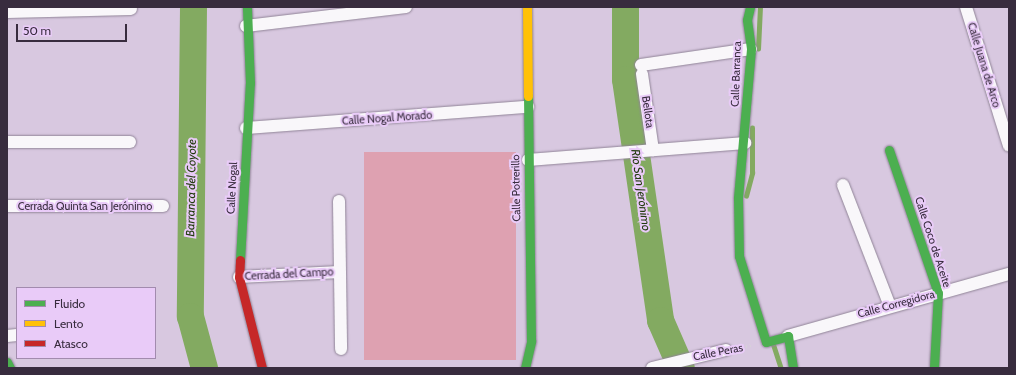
<!DOCTYPE html>
<html>
<head>
<meta charset="utf-8">
<style>
	body { margin:0 }
	#map { position:relative; width:1016px; height:375px; overflow:hidden; background:#d8c8e0; font-family:Cabin,sans-serif }
	div>[style] { position:absolute }
	[style*='--x'] { left:calc(var(--x)*1px); top:calc(var(--y)*1px); width:calc(var(--w)*1px); rotate:calc(var(--a)*1deg) }
	.green>* { inset:0; background:#dea1b1 }
	.stream>* { height:4.5px; margin:-2.25px; padding:0 2.25px; transform-origin:2.25px; border-radius:2.25px; background:#83aa61 }
	.river>* { height:27px; margin:-13.5px; padding:0 13.5px; transform-origin:13.5px; border-radius:13.5px; background:#83aa61 }
	.path>* { height:2.5px; margin-top:-1.25px; transform-origin:0; background:repeating-linear-gradient(90deg,#d7d2d9 0 1px,transparent 0 4px) }
	.roads { filter:drop-shadow(0 0 1px #908497) drop-shadow(0 0 1px #908497) }
	.street>* { height:12px; margin:-6px; padding:0 6px; transform-origin:6px; border-radius:6px; background:#f9f7fa }
	.fast>* { height:9px; margin:-4.5px; padding:0 4.5px; transform-origin:4.5px; border-radius:4.5px; background:#4caf50 }
	.slow>* { height:9px; margin:-4.5px; padding:0 4.5px; transform-origin:4.5px; border-radius:4.5px; background:#ffc107 }
	.jam>* { height:9px; margin:-4.5px; padding:0 4.5px; transform-origin:4.5px; border-radius:4.5px; background:#c62828 }
	span { translate:-50% -50%; white-space:nowrap; text-align:center; line-height:1.15; -webkit-text-stroke:4px #e9cbf8; paint-order:stroke }
	.street-label { font-size:11px; color:#382c3e }
	.water-label { font-size:12px; color:#233c10; font-style:italic }
	.frame { position:absolute; inset:0; border:8px solid #382c3e; pointer-events:none }
	.legend { position:absolute; left:16px; top:287px; width:140px; height:72px; box-sizing:border-box; background:#e9cbf8; border:1px solid #a28bae; margin:0; padding:5px 7px; list-style:none; font-size:12px; color:#382c3e }
	.legend li { display:flex; align-items:center; gap:8px; height:20px }
	.legend b { width:20px; border:1px solid #a28bae }
	.scale { position:absolute; left:16px; top:24px; width:111px; height:18px; box-sizing:border-box; border:2px solid #382c3e; border-top:0; padding-left:5px; font-size:12px; line-height:14px; white-space:nowrap; color:#382c3e; -webkit-text-stroke:3px #e9cbf8; paint-order:stroke }
</style>
</head>
<body>
<div id="map">
	<div class="green">
		<i style="clip-path:polygon(364px 152px,516px 152px,516px 360px,364px 360px)"></i>
	</div>
	<div class="stream">
		<i style="--x:758;--y:49;--w:42;--a:-87.3"></i>
		<i style="--x:746;--y:196;--w:24;--a:-75"></i>
		<i style="--x:752;--y:173;--w:45;--a:-90"></i>
		<i style="--x:773;--y:343;--w:26;--a:72"></i>
	</div>
	<div class="river">
		<i style="--x:193;--y:7;--w:309;--a:90.6"></i>
		<i style="--x:190;--y:316;--w:54;--a:74.9"></i>
		<i style="--x:625;--y:7;--w:72;--a:90"></i>
		<i style="--x:625;--y:79;--w:244;--a:81.7"></i>
		<i style="--x:660;--y:320;--w:52;--a:66.4"></i>
	</div>
	<div class="path">
		<i style="--x:738;--y:348;--w:13;--a:-13"></i>
	</div>
	<div class="roads">
		<div class="street">
			<i style="--x:966;--y:7;--w:145;--a:72.8"></i>
			<i style="--x:7;--y:12;--w:124;--a:-1.4"></i>
			<i style="--x:246;--y:26;--w:161;--a:-6.8"></i>
			<i style="--x:641;--y:65;--w:111;--a:-8.3"></i>
			<i style="--x:642;--y:74;--w:77;--a:81.8"></i>
			<i style="--x:246;--y:128;--w:283;--a:-4.3"></i>
			<i style="--x:7;--y:142;--w:123;--a:0"></i>
			<i style="--x:528;--y:160;--w:218;--a:-4.5"></i>
			<i style="--x:843;--y:185;--w:130;--a:68.8"></i>
			<i style="--x:339;--y:201;--w:148;--a:89.2"></i>
			<i style="--x:7;--y:206;--w:156;--a:0"></i>
			<i style="--x:239;--y:277;--w:100;--a:-2.9"></i>
			<i style="--x:7;--y:336;--w:10;--a:-6"></i>
			<i style="--x:788;--y:336;--w:230;--a:-15.7"></i>
			<i style="--x:652;--y:368;--w:76;--a:-13.7"></i>
		</div>
		<div class="fast">
			<i style="--x:750;--y:7;--w:13;--a:103"></i>
			<i style="--x:747;--y:20;--w:29;--a:82"></i>
			<i style="--x:751;--y:49;--w:150;--a:95"></i>
			<i style="--x:738;--y:198;--w:58;--a:89"></i>
			<i style="--x:739;--y:256;--w:90;--a:72.6"></i>
			<i style="--x:766;--y:342;--w:23;--a:-15"></i>
			<i style="--x:788;--y:336;--w:32;--a:81"></i>
			<i style="--x:889;--y:150;--w:151;--a:71.1"></i>
			<i style="--x:938;--y:293;--w:75;--a:93.1"></i>
			<i style="--x:240;--y:260;--w:177;--a:-86.8"></i>
			<i style="--x:250;--y:83;--w:76;--a:-92.3"></i>
			<i style="--x:7;--y:362;--w:7;--a:63"></i>
			<i style="--x:525;--y:368;--w:28;--a:-77"></i>
			<i style="--x:531;--y:341;--w:245;--a:-90.7"></i>
		</div>
		<div class="slow">
			<i style="--x:527;--y:7;--w:89;--a:89.4"></i>
		</div>
		<div class="jam">
			<i style="--x:240;--y:260;--w:17;--a:93"></i>
			<i style="--x:239;--y:277;--w:94;--a:75.8"></i>
		</div>
	</div>
	<div class="street-label">
		<span style="left:984px;top:65px;rotate:73deg">Calle Juana de Arco</span>
		<span style="left:736px;top:74px;rotate:-88deg">Calle Barranca</span>
		<span style="left:648px;top:112px;rotate:82deg">Bellota</span>
		<span style="left:387px;top:118px;rotate:-4deg">Calle Nogal Morado</span>
		<span style="left:232px;top:188px;rotate:-87deg">Calle Nogal</span>
		<span style="left:516px;top:188px;rotate:-91deg">Calle Potrerillo</span>
		<span style="left:85px;top:206px">Cerrada Quinta San Jerónimo</span>
		<span style="left:933px;top:242px;rotate:72deg">Calle Coco de Aceite</span>
		<span style="left:289px;top:274px;rotate:-3deg">Cerrada del Campo</span>
		<span style="left:896px;top:304px;rotate:-15deg">Calle Corregidora</span>
		<span style="left:718px;top:352px;rotate:-11deg">Calle Peras</span>
	</div>
	<div class="water-label">
		<span style="left:191px;top:188px;rotate:-89deg">Barranca del Coyote</span>
		<span style="left:641px;top:190px;rotate:82deg">Río San Jerónimo</span>
	</div>
	<div class="frame"></div>
	<ul class="legend">
	<li><b style="height:5px;background:#4caf50"></b>Fluido</li>
	<li><b style="height:5px;background:#ffc107"></b>Lento</li>
	<li><b style="height:5px;background:#c62828"></b>Atasco</li>
	</ul>
	<div class="scale">50 m</div>
</div>
</body>
</html>
